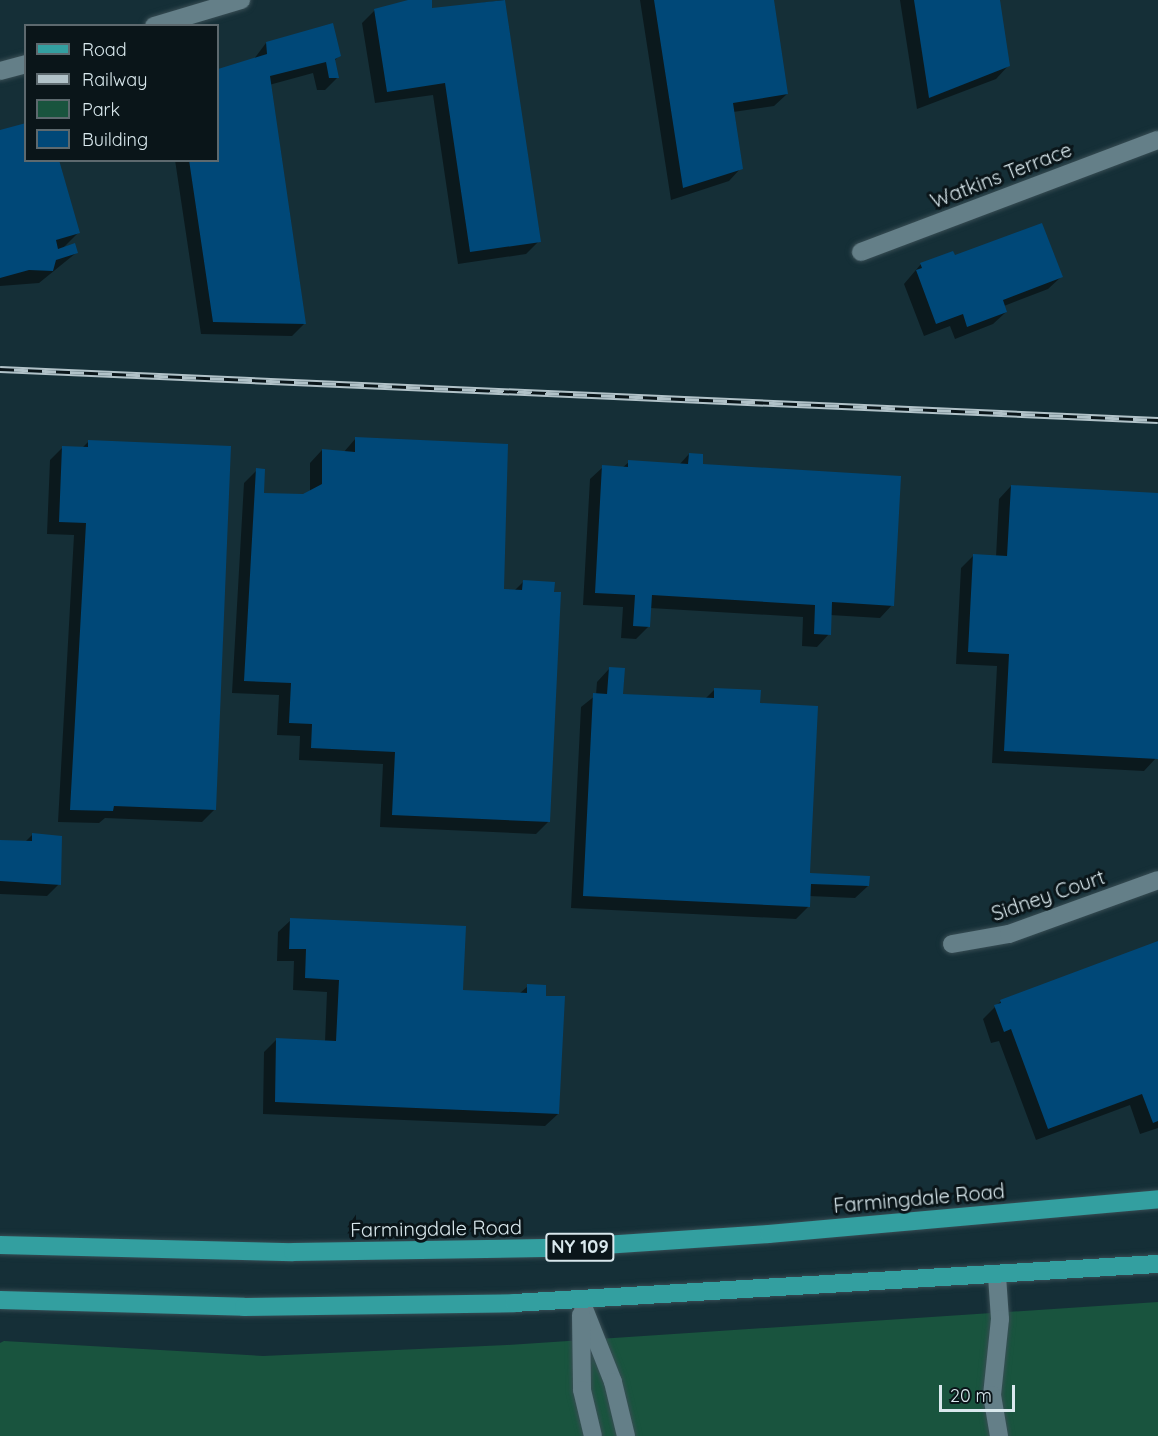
<!DOCTYPE html>
<html>
<head>
<meta charset="utf-8">
<style>
	body { margin:0 }
	#map { position:relative; width:1158px; height:1436px; overflow:hidden; background:#152f37; font-family:Quicksand,sans-serif }
	div>[style] { position:absolute }
	[style*='--x'] { left:calc(var(--x)*1px); top:calc(var(--y)*1px); width:calc(var(--w)*1px); rotate:calc(var(--a)*1deg) }
	.green>* { inset:0; background:#19543e }
	.shadow>* { inset:0; background:#0007 }
	.building>* { inset:0; background:#004878 }
	.roads { filter:drop-shadow(0 0 2px #384d54) drop-shadow(0 0 2px #384d54) }
	.minor>* { height:18px; margin:-9px; padding:0 9px; transform-origin:9px; border-radius:9px; background:#647f88 }
	.major>* { height:18px; margin:-9px; padding:0 9px; transform-origin:9px; border-radius:9px; background:#339fa0 }
	.rail>* { height:7px; margin-top:-3.5px; transform-origin:0; background:repeating-linear-gradient(90deg,#0a1519 0 14px,#b1c2c8 0 28px); box-sizing:border-box; border-block:2px solid #b1c2c8 }
	span { translate:-50% -50%; white-space:nowrap; text-align:center; line-height:1.15; -webkit-text-stroke:6px #0a1519; paint-order:stroke }
	.shield-label span { padding:2px 4px; background:#0a1519; border:2px solid; border-radius:4px; -webkit-text-stroke-width:0 }
	.shield-label { font-size:18px; color:#d9e8ed; font-weight:700 }
	.street-label { font-size:20px; color:#d9e8ed }
	.legend { position:absolute; left:24px; top:24px; width:195px; height:138px; box-sizing:border-box; background:#0a1519; border:2px solid #5d696e; margin:0; padding:8px 10px; list-style:none; font-size:18px; color:#d9e8ed }
	.legend li { display:flex; align-items:center; gap:12px; height:30px }
	.legend b { width:30px; border:2px solid #5d696e }
	.scale { position:absolute; left:939px; top:1385px; width:76px; height:27px; box-sizing:border-box; border:3px solid #d9e8ed; border-top:0; padding-left:8px; font-size:18px; line-height:21px; white-space:nowrap; color:#d9e8ed; -webkit-text-stroke:4px #0a1519; paint-order:stroke }
</style>
</head>
<body>
<div id="map">
	<div class="green">
		<i style="clip-path:polygon(1158px 1302px,1158px 1436px,0 1436px,0 1343px,4px 1341px,263px 1356px,507px 1345px)"></i>
	</div>
	<div class="shadow">
		<i style="clip-path:polygon(414px 0,430px 0,431px 10px,504px 0,539px 241px,526px 254px,458px 264px,433px 95px,375px 103px,362px 23px,375px 10px)"></i>
		<i style="clip-path:polygon(640px 0,772px 0,787px 94px,774px 106px,733px 112px,741px 168px,729px 181px,671px 200px)"></i>
		<i style="clip-path:polygon(900px 0,998px 0,1008px 66px,996px 79px,917px 109px)"></i>
		<i style="clip-path:polygon(266px 43px,339px 56px,334px 61px,337px 78px,325px 90px,317px 90px,313px 73px,269px 85px,304px 324px,292px 336px,201px 334px,175px 160px,218px 160px,218px 70px,254px 59px)"></i>
		<i style="clip-path:polygon(0 131px,78px 233px,62px 249px,76px 253px,39px 283px,0 286px)"></i>
		<i style="clip-path:polygon(954px 257px,1061px 277px,1048px 289px,1004px 306px,1006px 312px,993px 324px,955px 339px,950px 326px,924px 336px,904px 284px,921px 264px)"></i>
		<i style="clip-path:polygon(356px 438px,503px 590px,514px 591px,523px 582px,553px 593px,548px 822px,536px 834px,380px 827px,383px 764px,299px 760px,300px 736px,277px 735px,279px 695px,232px 693px,244px 483px,257px 470px,263px 494px,303px 496px,310px 492px,310px 463px,322px 450px,343px 453px)"></i>
		<i style="clip-path:polygon(89px 441px,215px 809px,202px 822px,105px 818px,99px 823px,58px 822px,74px 535px,47px 534px,50px 460px,63px 447px,82px 448px)"></i>
		<i style="clip-path:polygon(689px 454px,701px 465px,892px 605px,880px 618px,830px 615px,829px 634px,817px 647px,802px 646px,803px 617px,650px 608px,649px 626px,636px 639px,621px 638px,623px 607px,583px 605px,590px 479px,603px 467px,622px 468px,629px 462px,679px 465px)"></i>
		<i style="clip-path:polygon(1011px 486px,1158px 494px,1158px 729px,1156px 758px,1144px 771px,992px 763px,997px 666px,956px 664px,961px 568px,973px 556px,996px 557px,999px 499px)"></i>
		<i style="clip-path:polygon(609px 669px,622px 696px,705px 699px,715px 689px,758px 704px,809px 874px,868px 886px,855px 898px,809px 896px,808px 907px,796px 919px,571px 908px,581px 707px,596px 695px,597px 682px)"></i>
		<i style="clip-path:polygon(33px 834px,59px 884px,47px 896px,0 894px,0 841px,25px 842px)"></i>
		<i style="clip-path:polygon(291px 920px,462px 992px,519px 994px,528px 986px,558px 1114px,545px 1126px,263px 1114px,264px 1052px,276px 1040px,325px 1042px,327px 992px,293px 990px,294px 961px,277px 961px,278px 932px)"></i>
		<i style="clip-path:polygon(1158px 943px,1158px 1128px,1140px 1134px,1130px 1105px,1036px 1140px,999px 1041px,991px 1043px,983px 1019px,1001px 1001px)"></i>
	</div>
	<div class="building">
		<i style="clip-path:polygon(408px 0,432px 0,432px 8px,505px 0,541px 242px,470px 252px,445px 83px,387px 92px,374px 9px)"></i>
		<i style="clip-path:polygon(654px 0,774px 0,788px 94px,733px 103px,743px 169px,683px 188px)"></i>
		<i style="clip-path:polygon(914px 0,1000px 0,1010px 66px,929px 98px)"></i>
		<i style="clip-path:polygon(333px 23px,341px 56px,335px 59px,339px 78px,329px 78px,326px 62px,270px 76px,306px 324px,213px 322px,189px 160px,218px 160px,218px 69px,267px 54px,266px 42px)"></i>
		<i style="clip-path:polygon(26px 123px,26px 160px,59px 160px,80px 233px,56px 240px,58px 249px,75px 243px,78px 253px,56px 260px,53px 271px,29px 270px,0 278px,0 130px)"></i>
		<i style="clip-path:polygon(1042px 223px,1063px 277px,1003px 300px,1007px 312px,967px 327px,963px 314px,936px 324px,916px 270px,922px 268px,920px 263px,953px 251px,955px 255px)"></i>
		<i style="clip-path:polygon(355px 437px,508px 444px,504px 589px,522px 590px,523px 580px,555px 582px,554px 592px,561px 592px,550px 822px,392px 815px,395px 752px,311px 748px,312px 724px,289px 723px,291px 683px,244px 681px,256px 468px,265px 469px,264px 493px,303px 494px,322px 484px,322px 449px,355px 452px)"></i>
		<i style="clip-path:polygon(88px 440px,231px 446px,216px 810px,114px 806px,113px 811px,70px 810px,86px 523px,59px 522px,62px 446px,88px 447px)"></i>
		<i style="clip-path:polygon(689px 453px,703px 454px,703px 464px,901px 476px,894px 606px,832px 602px,831px 635px,814px 634px,815px 605px,652px 595px,650px 627px,633px 626px,635px 595px,595px 593px,602px 465px,628px 467px,628px 460px,688px 464px)"></i>
		<i style="clip-path:polygon(1011px 485px,1158px 493px,1158px 759px,1004px 751px,1009px 654px,968px 652px,973px 554px,1007px 556px)"></i>
		<i style="clip-path:polygon(609px 667px,625px 668px,623px 694px,714px 698px,714px 688px,761px 690px,760px 703px,818px 706px,810px 873px,870px 876px,869px 886px,811px 884px,810px 907px,583px 896px,593px 693px,607px 694px)"></i>
		<i style="clip-path:polygon(32px 833px,62px 836px,61px 885px,0 881px,0 840px,32px 841px)"></i>
		<i style="clip-path:polygon(290px 918px,466px 926px,463px 990px,527px 993px,527px 984px,546px 985px,546px 996px,565px 996px,559px 1114px,275px 1102px,276px 1038px,336px 1041px,339px 980px,305px 978px,306px 949px,289px 949px)"></i>
		<i style="clip-path:polygon(1158px 941px,1158px 1121px,1153px 1123px,1142px 1094px,1048px 1129px,1011px 1029px,1004px 1032px,994px 1005px,1001px 1003px,1000px 1000px)"></i>
	</div>
	<div class="roads">
		<div class="minor">
			<i style="--x:154;--y:26;--w:91;--a:-16.6"></i>
			<i style="--x:0;--y:71;--w:27;--a:-15"></i>
			<i style="--x:861;--y:252;--w:317;--a:-20.7"></i>
			<i style="--x:952;--y:944;--w:58;--a:-10"></i>
			<i style="--x:1009;--y:934;--w:158;--a:-19.9"></i>
			<i style="--x:997;--y:1276;--w:43;--a:86"></i>
			<i style="--x:1000;--y:1319;--w:76;--a:96"></i>
			<i style="--x:992;--y:1395;--w:42;--a:80.3"></i>
			<i style="--x:581;--y:1301;--w:87;--a:68.4"></i>
			<i style="--x:613;--y:1382;--w:56;--a:76.5"></i>
			<i style="--x:581;--y:1315;--w:75;--a:89.2"></i>
			<i style="--x:582;--y:1390;--w:47;--a:76.6"></i>
		</div>
		<div class="major">
			<i style="--x:0;--y:1245;--w:293;--a:1.4"></i>
			<i style="--x:293;--y:1252;--w:266;--a:-0.9"></i>
			<i style="--x:559;--y:1248;--w:210;--a:-3.8"></i>
			<i style="--x:769;--y:1234;--w:391;--a:-5.1"></i>
			<i style="--x:0;--y:1300;--w:244;--a:1.6"></i>
			<i style="--x:244;--y:1307;--w:270;--a:-0.8"></i>
			<i style="--x:514;--y:1303;--w:645;--a:-3.47"></i>
		</div>
	</div>
	<div class="rail">
		<i style="--x:0;--y:369;--w:1159;--a:2.52"></i>
	</div>
	<div class="shield-label">
		<span style="left:580px;top:1247px">NY 109</span>
	</div>
	<div class="street-label">
		<span style="left:1001px;top:175px;rotate:-21deg">Watkins Terrace</span>
		<span style="left:1048px;top:895px;rotate:-19deg">Sidney Court</span>
		<span style="left:919px;top:1198px;rotate:-5deg">Farmingdale Road</span>
		<span style="left:436px;top:1228px;rotate:-1deg">Farmingdale Road</span>
	</div>
	<ul class="legend">
	<li><b style="height:8px;background:#339fa0"></b>Road</li>
	<li><b style="height:8px;background:#b1c2c8"></b>Railway</li>
	<li><b style="height:16px;background:#19543e"></b>Park</li>
	<li><b style="height:16px;background:#004878"></b>Building</li>
	</ul>
	<div class="scale">20 m</div>
</div>
</body>
</html>
